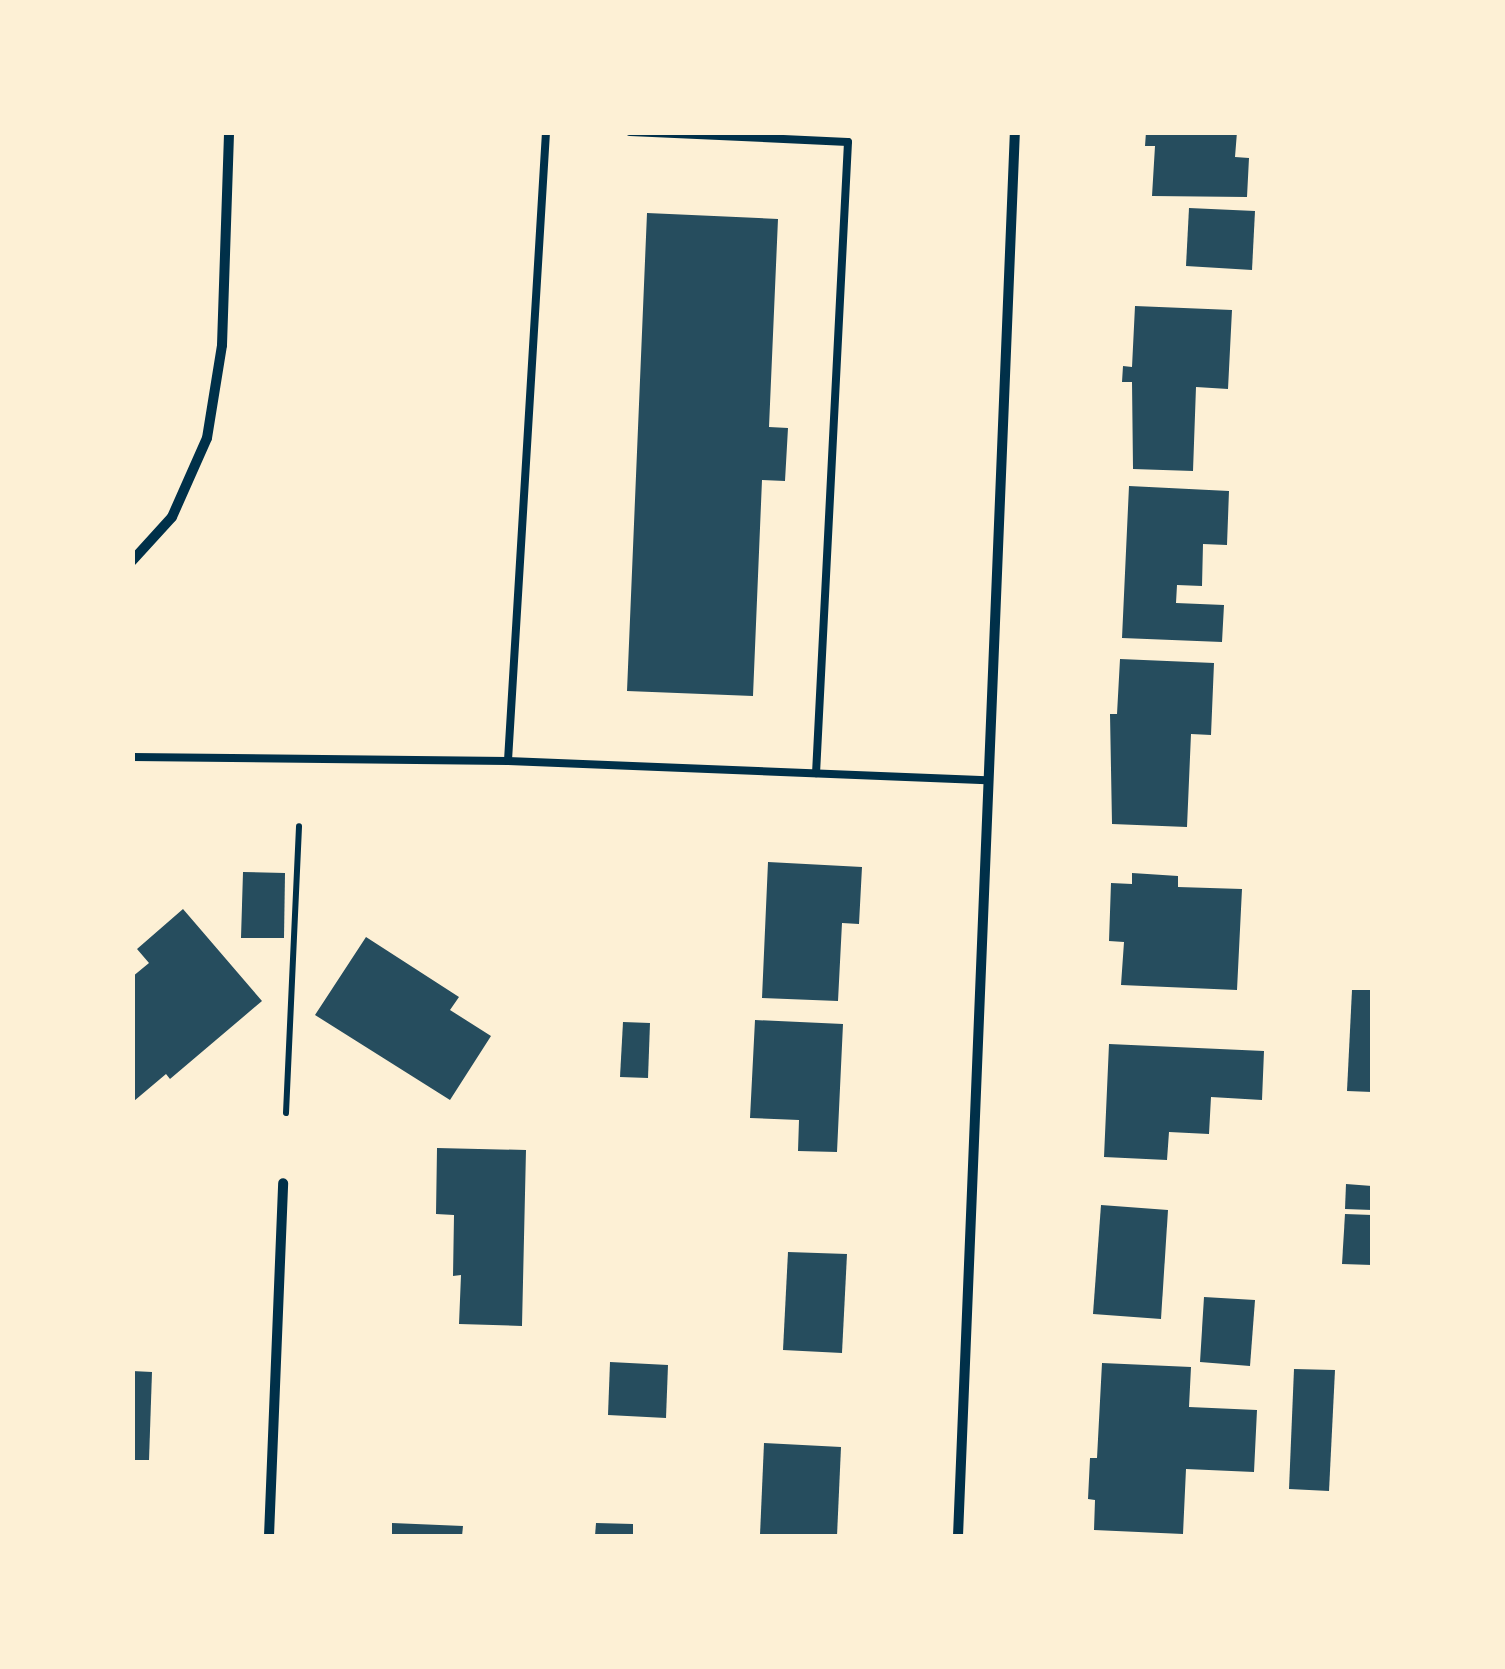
<!DOCTYPE html>
<html>
<head>
<meta charset="utf-8">
<style>
	body { margin:0 }
	#map { position:relative; width:1505px; height:1669px; overflow:hidden; background:#fdf0d5; font-family:"PT Sans",sans-serif }
	div>[style] { position:absolute }
	[style*='--x'] { left:calc(var(--x)*1px); top:calc(var(--y)*1px); width:calc(var(--w)*1px); rotate:calc(var(--a)*1deg) }
	.building>* { inset:0; background:#264d5e }
	.path>* { height:6px; margin:-3px; padding:0 3px; transform-origin:3px; border-radius:3px; background:#003049 }
	.service>* { height:8px; margin:-4px; padding:0 4px; transform-origin:4px; border-radius:4px; background:#003049 }
	.minor>* { height:10px; margin:-5px; padding:0 5px; transform-origin:5px; border-radius:5px; background:#003049 }
	span { translate:-50% -50%; white-space:nowrap; text-align:center; line-height:1.15; -webkit-text-stroke:10px #fdf0d5; paint-order:stroke }
	.frame { position:absolute; inset:0; border:135px solid #fdf0d5; pointer-events:none }
</style>
</head>
<body>
<div id="map">
	<div class="building">
		<i style="clip-path:polygon(1146px 132px,1237px 132px,1235px 157px,1249px 158px,1247px 197px,1152px 196px,1155px 146px,1145px 146px)"></i>
		<i style="clip-path:polygon(1189px 208px,1255px 211px,1252px 270px,1186px 266px)"></i>
		<i style="clip-path:polygon(647px 213px,778px 219px,769px 427px,788px 428px,785px 481px,762px 480px,753px 696px,627px 691px)"></i>
		<i style="clip-path:polygon(1135px 306px,1232px 310px,1228px 389px,1196px 387px,1193px 471px,1133px 469px,1132px 382px,1122px 382px,1123px 366px,1132px 367px)"></i>
		<i style="clip-path:polygon(1129px 486px,1229px 491px,1227px 545px,1203px 544px,1202px 586px,1177px 585px,1176px 603px,1224px 605px,1222px 642px,1122px 638px)"></i>
		<i style="clip-path:polygon(1120px 659px,1214px 663px,1211px 735px,1191px 734px,1187px 827px,1112px 824px,1110px 714px,1117px 714px)"></i>
		<i style="clip-path:polygon(768px 862px,862px 867px,859px 924px,842px 923px,838px 1001px,762px 998px)"></i>
		<i style="clip-path:polygon(243px 872px,285px 873px,284px 938px,241px 938px)"></i>
		<i style="clip-path:polygon(1132px 873px,1178px 876px,1178px 887px,1242px 889px,1237px 990px,1121px 985px,1124px 942px,1109px 941px,1111px 883px,1132px 884px)"></i>
		<i style="clip-path:polygon(183px 909px,262px 1001px,170px 1079px,166px 1074px,134px 1101px,132px 977px,149px 963px,137px 949px)"></i>
		<i style="clip-path:polygon(366px 937px,459px 997px,450px 1010px,491px 1036px,450px 1100px,315px 1015px)"></i>
		<i style="clip-path:polygon(1352px 990px,1372px 990px,1372px 1092px,1347px 1091px)"></i>
		<i style="clip-path:polygon(755px 1020px,843px 1024px,837px 1152px,798px 1151px,799px 1120px,750px 1118px)"></i>
		<i style="clip-path:polygon(623px 1022px,650px 1023px,648px 1078px,620px 1077px)"></i>
		<i style="clip-path:polygon(1109px 1044px,1264px 1051px,1262px 1100px,1211px 1097px,1209px 1134px,1169px 1132px,1167px 1160px,1104px 1157px)"></i>
		<i style="clip-path:polygon(437px 1148px,526px 1150px,522px 1326px,459px 1324px,461px 1275px,453px 1276px,454px 1215px,436px 1214px)"></i>
		<i style="clip-path:polygon(1346px 1184px,1372px 1186px,1372px 1210px,1345px 1209px)"></i>
		<i style="clip-path:polygon(1101px 1205px,1168px 1210px,1161px 1319px,1093px 1314px)"></i>
		<i style="clip-path:polygon(1345px 1214px,1372px 1215px,1372px 1265px,1342px 1264px)"></i>
		<i style="clip-path:polygon(788px 1252px,847px 1254px,842px 1353px,783px 1350px)"></i>
		<i style="clip-path:polygon(1204px 1297px,1255px 1300px,1250px 1366px,1200px 1362px)"></i>
		<i style="clip-path:polygon(610px 1362px,668px 1365px,666px 1418px,608px 1415px)"></i>
		<i style="clip-path:polygon(1102px 1363px,1191px 1367px,1189px 1407px,1257px 1410px,1254px 1472px,1186px 1469px,1183px 1534px,1094px 1530px,1095px 1500px,1088px 1499px,1090px 1458px,1097px 1458px)"></i>
		<i style="clip-path:polygon(1294px 1369px,1335px 1370px,1329px 1491px,1289px 1489px)"></i>
		<i style="clip-path:polygon(132px 1371px,152px 1372px,149px 1460px,132px 1460px)"></i>
		<i style="clip-path:polygon(764px 1443px,841px 1447px,837px 1536px,760px 1535px)"></i>
		<i style="clip-path:polygon(392px 1523px,463px 1526px,462px 1536px,392px 1536px)"></i>
		<i style="clip-path:polygon(596px 1523px,633px 1524px,633px 1536px,595px 1536px)"></i>
	</div>
	<div class="path">
		<i style="--x:286;--y:1113;--w:287;--a:-87.4"></i>
	</div>
	<div class="service">
		<i style="--x:546;--y:132;--w:630;--a:93.46"></i>
		<i style="--x:508;--y:761;--w:479;--a:2.3"></i>
		<i style="--x:630;--y:132;--w:218;--a:2.6"></i>
		<i style="--x:848;--y:142;--w:632;--a:92.9"></i>
		<i style="--x:132;--y:757;--w:376;--a:0.6"></i>
	</div>
	<div class="minor">
		<i style="--x:132;--y:561;--w:59;--a:-47.7"></i>
		<i style="--x:172;--y:517;--w:86;--a:-66.1"></i>
		<i style="--x:207;--y:438;--w:94;--a:-80.8"></i>
		<i style="--x:222;--y:345;--w:213;--a:-88.1"></i>
		<i style="--x:269;--y:1536;--w:353;--a:-87.7"></i>
		<i style="--x:958;--y:1536;--w:1405;--a:-87.68"></i>
	</div>
	<div class="frame"></div>
</div>
</body>
</html>
